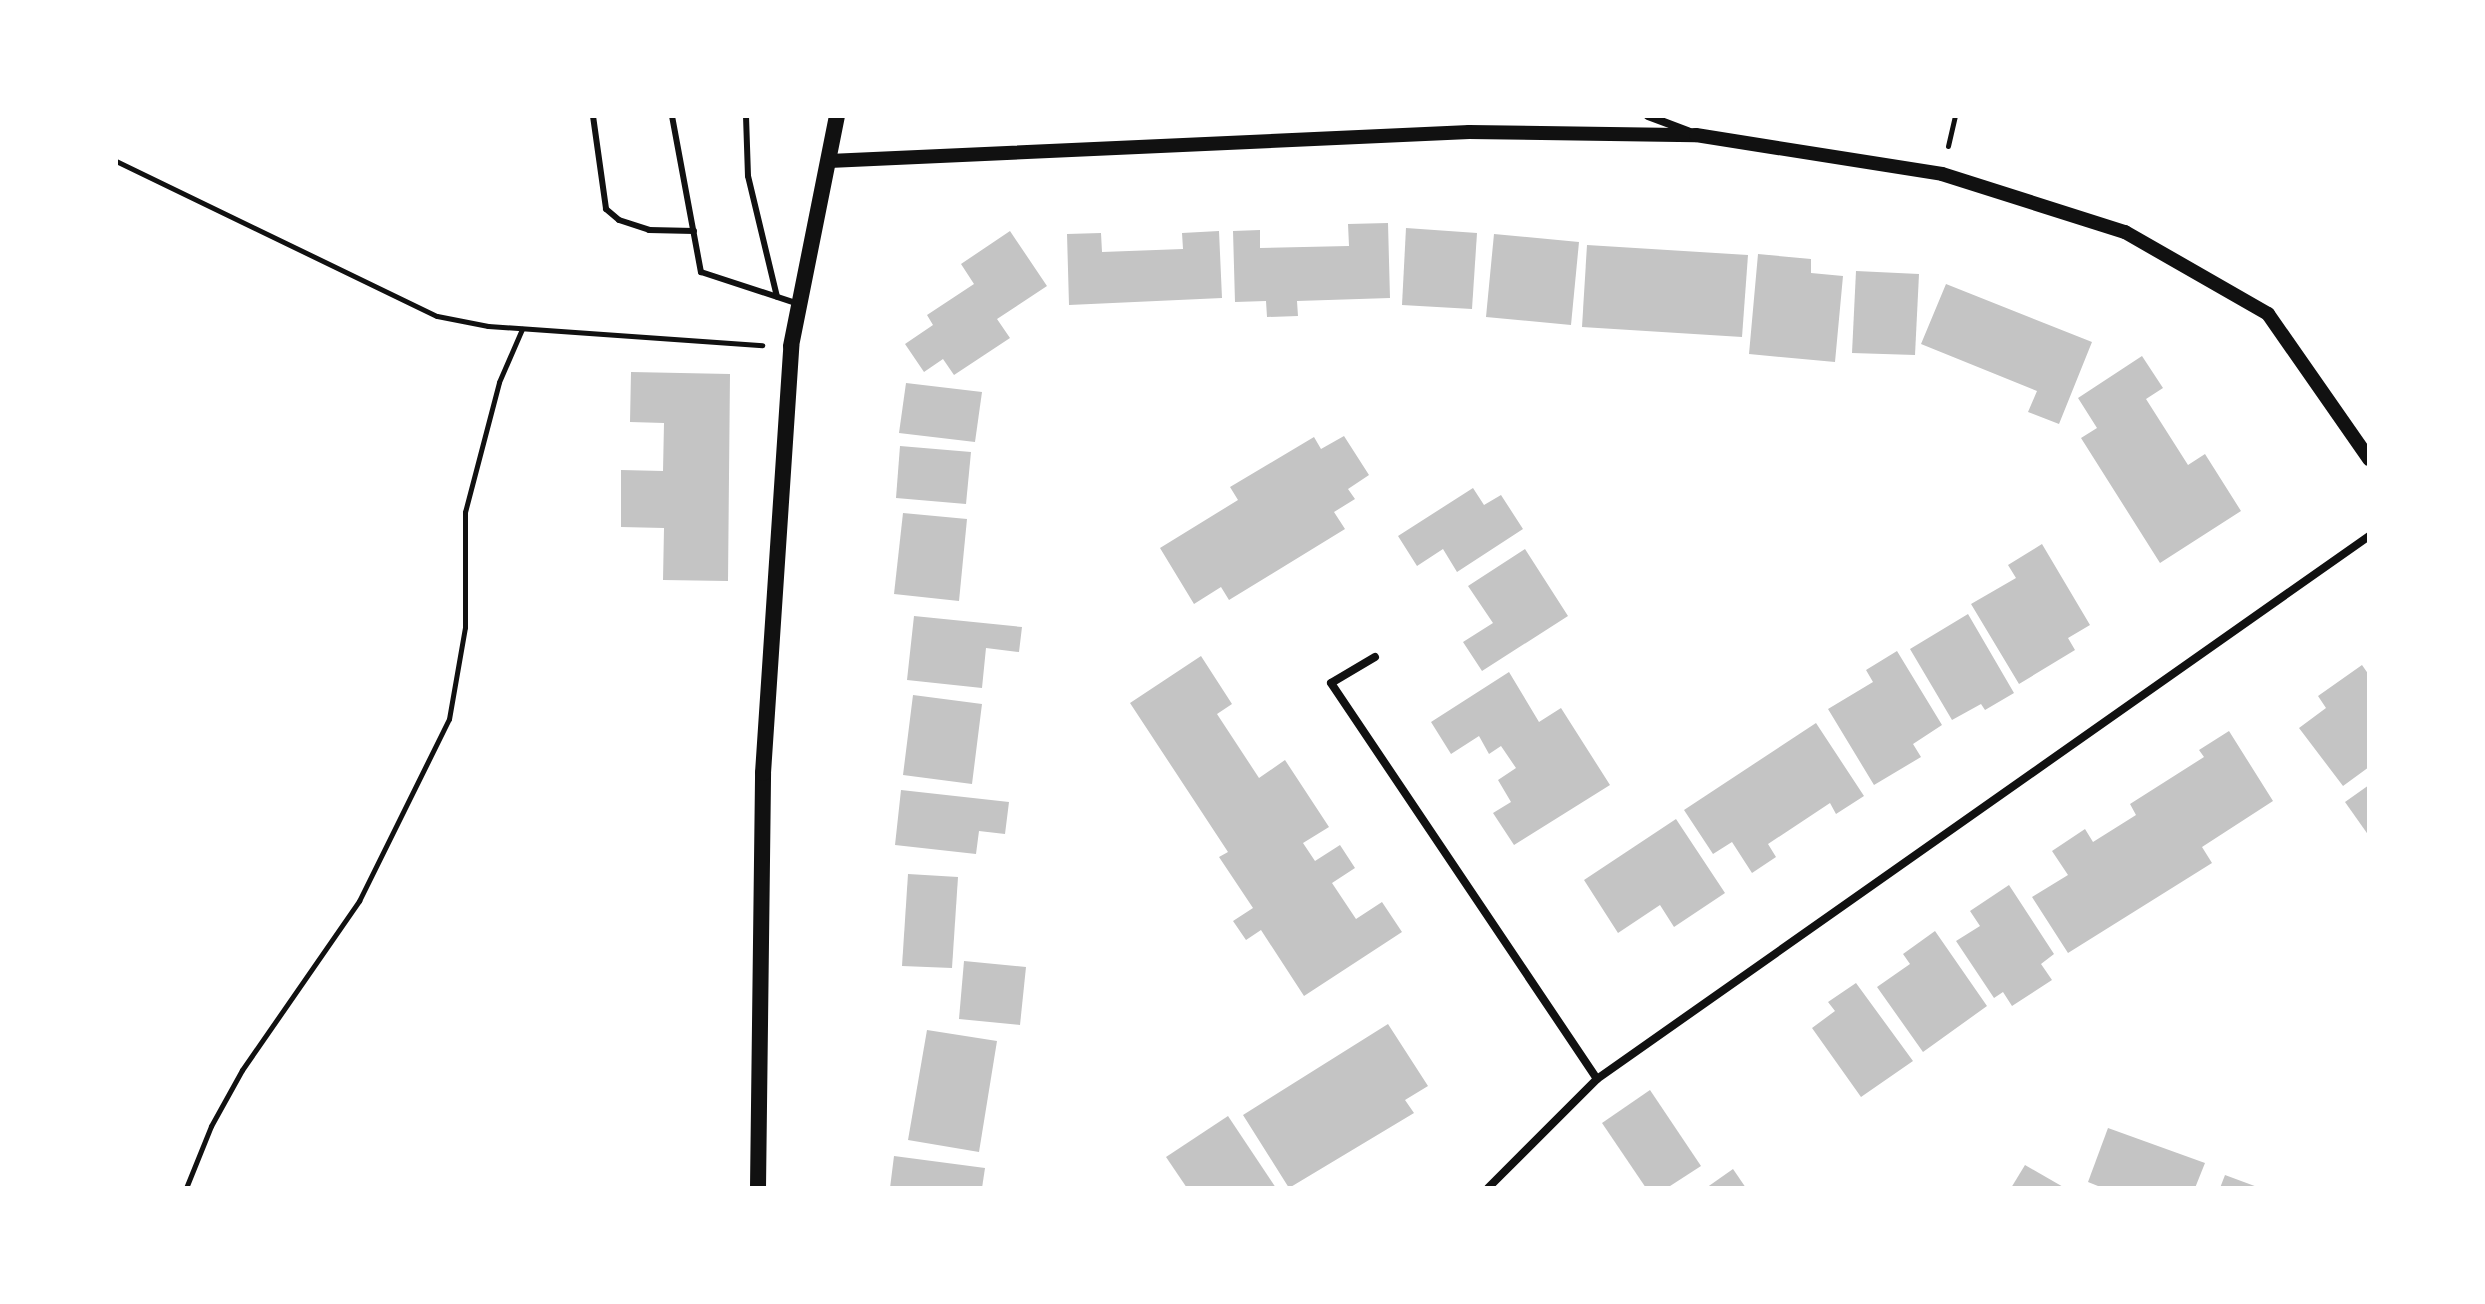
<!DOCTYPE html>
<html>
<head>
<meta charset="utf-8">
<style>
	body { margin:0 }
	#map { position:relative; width:2485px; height:1304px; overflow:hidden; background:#fff; font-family:Quicksand,sans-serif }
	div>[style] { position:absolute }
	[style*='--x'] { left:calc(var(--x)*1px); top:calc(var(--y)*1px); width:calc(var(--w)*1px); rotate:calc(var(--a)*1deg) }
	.building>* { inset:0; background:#c4c4c4 }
	.path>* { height:5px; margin:-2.5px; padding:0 2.5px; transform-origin:2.5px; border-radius:2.5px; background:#111 }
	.service>* { height:6px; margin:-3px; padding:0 3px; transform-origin:3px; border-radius:3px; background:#111 }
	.minor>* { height:8px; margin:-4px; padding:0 4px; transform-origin:4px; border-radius:4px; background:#111 }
	.tertiary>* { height:14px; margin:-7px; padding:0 7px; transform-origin:7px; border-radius:7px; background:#111 }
	.secondary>* { height:16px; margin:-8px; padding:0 8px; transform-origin:8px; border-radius:8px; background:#111 }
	span { translate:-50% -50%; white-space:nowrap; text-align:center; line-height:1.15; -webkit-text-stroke:8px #fff; paint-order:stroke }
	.frame { position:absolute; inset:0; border:118px solid #fff; pointer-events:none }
</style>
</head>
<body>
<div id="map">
	<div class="building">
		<i style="clip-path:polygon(1388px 223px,1390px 298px,1297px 301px,1298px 316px,1267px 317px,1266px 301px,1235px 302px,1233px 231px,1260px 230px,1260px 248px,1349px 246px,1348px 224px)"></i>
		<i style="clip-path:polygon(1406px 228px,1477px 233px,1472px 309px,1402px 305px)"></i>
		<i style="clip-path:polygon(1010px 231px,1047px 286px,997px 319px,1010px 338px,954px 375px,943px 359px,924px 372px,905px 344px,933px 325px,927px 315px,974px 284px,961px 264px)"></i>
		<i style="clip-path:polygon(1219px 231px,1222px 298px,1069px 305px,1067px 234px,1101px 233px,1102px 252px,1183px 249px,1182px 233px)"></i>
		<i style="clip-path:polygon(1494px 234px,1579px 242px,1571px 325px,1486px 317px)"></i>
		<i style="clip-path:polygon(1587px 245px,1748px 255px,1742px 337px,1582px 327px)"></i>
		<i style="clip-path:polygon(1758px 254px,1811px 259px,1811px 273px,1843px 276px,1835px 362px,1749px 354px)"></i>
		<i style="clip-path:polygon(1856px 271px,1919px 274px,1915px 355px,1852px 353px)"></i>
		<i style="clip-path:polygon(1946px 284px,2092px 342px,2059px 424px,2028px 412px,2037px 391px,1921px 344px)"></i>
		<i style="clip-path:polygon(2142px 356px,2163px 388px,2146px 399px,2188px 465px,2205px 454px,2241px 511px,2160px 563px,2081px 438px,2097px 428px,2078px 398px)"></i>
		<i style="clip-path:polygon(631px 372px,730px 374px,728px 581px,663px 580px,664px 528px,621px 527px,621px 470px,663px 471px,664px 423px,630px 422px)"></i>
		<i style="clip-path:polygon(906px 383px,982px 392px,975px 442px,899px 433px)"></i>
		<i style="clip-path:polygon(1344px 436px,1369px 475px,1348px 489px,1355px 499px,1334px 512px,1345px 529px,1229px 600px,1221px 587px,1194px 604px,1160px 548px,1238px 500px,1230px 487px,1314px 437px,1321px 449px)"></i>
		<i style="clip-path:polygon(900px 446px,971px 452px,966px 504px,896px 498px)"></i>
		<i style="clip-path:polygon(1473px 488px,1484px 505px,1501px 495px,1523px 529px,1457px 572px,1443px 549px,1417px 566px,1398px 536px)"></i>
		<i style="clip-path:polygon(903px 513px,967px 519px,959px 601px,894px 594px)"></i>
		<i style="clip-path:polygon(2042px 544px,2090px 625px,2068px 638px,2075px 650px,2019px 684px,1971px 604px,2016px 578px,2008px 565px)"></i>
		<i style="clip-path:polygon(1525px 549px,1568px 616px,1482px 671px,1463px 642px,1493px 623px,1468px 586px)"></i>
		<i style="clip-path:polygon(1968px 614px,2014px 693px,1985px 710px,1981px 704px,1952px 720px,1910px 649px)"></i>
		<i style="clip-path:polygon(914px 616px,1022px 627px,1019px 652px,986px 648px,982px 688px,907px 680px)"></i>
		<i style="clip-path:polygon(1897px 651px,1942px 725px,1913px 744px,1921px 757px,1874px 785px,1828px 709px,1873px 682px,1866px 670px)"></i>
		<i style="clip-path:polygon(1201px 656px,1232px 704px,1217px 714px,1259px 778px,1285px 760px,1329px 827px,1303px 843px,1315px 861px,1340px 845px,1355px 868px,1332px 883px,1356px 919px,1382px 902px,1402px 932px,1304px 996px,1261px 930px,1246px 940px,1233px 921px,1253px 908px,1219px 857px,1228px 852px,1130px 703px)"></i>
		<i style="clip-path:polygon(2362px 665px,2369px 675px,2369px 767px,2343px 786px,2299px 728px,2326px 708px,2318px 696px)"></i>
		<i style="clip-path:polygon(1509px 672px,1539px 722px,1561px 708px,1610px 785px,1514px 845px,1493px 813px,1511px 802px,1498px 780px,1516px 768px,1501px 746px,1489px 754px,1479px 736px,1451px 754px,1431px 722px)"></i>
		<i style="clip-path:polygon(913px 695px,982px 704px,972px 784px,903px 775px)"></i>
		<i style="clip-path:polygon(1816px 723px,1864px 796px,1836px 814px,1830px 803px,1768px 844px,1776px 857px,1752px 873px,1732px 842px,1713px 854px,1684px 810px)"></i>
		<i style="clip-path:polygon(2229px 731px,2273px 801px,2202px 847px,2212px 863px,2068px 953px,2032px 897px,2068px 875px,2052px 851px,2085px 829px,2093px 842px,2136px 815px,2130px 804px,2204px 757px,2199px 750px)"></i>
		<i style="clip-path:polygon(2369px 785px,2369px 836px,2345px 802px)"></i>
		<i style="clip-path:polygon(901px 790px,1009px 802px,1005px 834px,979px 831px,976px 854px,895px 845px)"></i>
		<i style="clip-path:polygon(1676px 819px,1725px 893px,1674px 927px,1660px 905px,1618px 933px,1584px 880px)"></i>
		<i style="clip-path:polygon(908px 874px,958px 877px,952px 968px,902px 966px)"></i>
		<i style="clip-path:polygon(2009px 885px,2054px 954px,2041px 964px,2052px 980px,2012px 1006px,2003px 992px,1994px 998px,1956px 941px,1980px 926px,1970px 911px)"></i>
		<i style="clip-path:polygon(1935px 931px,1987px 1006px,1923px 1052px,1877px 987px,1910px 964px,1903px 954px)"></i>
		<i style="clip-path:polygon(964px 961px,1026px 967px,1020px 1025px,959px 1019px)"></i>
		<i style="clip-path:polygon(1856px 983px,1913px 1061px,1861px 1097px,1812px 1028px,1835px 1011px,1828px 1002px)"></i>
		<i style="clip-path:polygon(1388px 1024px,1428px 1086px,1405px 1100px,1414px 1113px,1289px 1188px,1243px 1115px)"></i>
		<i style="clip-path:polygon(927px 1030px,997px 1041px,979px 1152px,908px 1140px)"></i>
		<i style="clip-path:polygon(1650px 1090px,1701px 1166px,1667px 1188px,1646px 1188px,1602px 1123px)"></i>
		<i style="clip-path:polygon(1228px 1116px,1276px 1188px,1187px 1188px,1166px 1157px)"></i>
		<i style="clip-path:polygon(2108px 1128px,2205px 1163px,2195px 1188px,2103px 1188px,2088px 1182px)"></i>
		<i style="clip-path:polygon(894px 1156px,985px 1168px,982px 1188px,890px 1188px)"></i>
		<i style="clip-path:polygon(2025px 1165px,2065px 1188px,2011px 1188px)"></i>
		<i style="clip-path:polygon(1733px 1169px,1746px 1188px,1706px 1188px)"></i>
		<i style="clip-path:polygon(2225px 1175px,2260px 1188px,2220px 1188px)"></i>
	</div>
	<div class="path">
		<i style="--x:1948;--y:146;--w:31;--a:-77"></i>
		<i style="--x:116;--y:161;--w:356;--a:25.8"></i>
		<i style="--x:437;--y:316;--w:52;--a:11.1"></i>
		<i style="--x:488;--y:326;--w:275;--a:4"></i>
		<i style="--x:186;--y:1188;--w:67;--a:-68"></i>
		<i style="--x:211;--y:1126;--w:64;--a:-61"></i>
		<i style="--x:242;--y:1070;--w:206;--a:-55.3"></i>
		<i style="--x:359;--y:901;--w:203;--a:-63.7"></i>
		<i style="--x:449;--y:719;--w:93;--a:-80.1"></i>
		<i style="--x:465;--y:627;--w:115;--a:-90"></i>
		<i style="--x:465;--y:512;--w:134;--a:-75.3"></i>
		<i style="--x:499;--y:382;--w:58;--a:-66.5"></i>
	</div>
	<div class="service">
		<i style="--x:593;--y:116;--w:94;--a:82"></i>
		<i style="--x:606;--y:209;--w:17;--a:40"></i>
		<i style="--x:619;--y:220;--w:32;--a:18"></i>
		<i style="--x:649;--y:230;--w:45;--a:1.3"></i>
		<i style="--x:672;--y:116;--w:159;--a:79.5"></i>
		<i style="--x:701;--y:272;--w:100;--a:18.1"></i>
		<i style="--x:746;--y:116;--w:60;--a:88.1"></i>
		<i style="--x:748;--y:176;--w:124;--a:76.5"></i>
	</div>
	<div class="minor">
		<i style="--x:1648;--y:116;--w:43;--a:20.6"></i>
		<i style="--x:1375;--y:657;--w:51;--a:149.4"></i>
		<i style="--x:1331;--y:683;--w:477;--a:56.1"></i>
		<i style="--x:1488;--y:1188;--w:154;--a:-45"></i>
		<i style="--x:1597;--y:1079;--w:944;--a:-35.12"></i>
	</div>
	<div class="tertiary">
		<i style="--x:829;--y:161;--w:641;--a:-2.59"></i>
		<i style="--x:1469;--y:132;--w:227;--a:0.8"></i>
		<i style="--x:1696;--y:135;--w:249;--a:9"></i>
		<i style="--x:1942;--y:174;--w:192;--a:17.6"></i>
		<i style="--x:2125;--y:232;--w:165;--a:29.8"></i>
		<i style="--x:2268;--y:314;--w:177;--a:55.1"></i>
	</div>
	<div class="secondary">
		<i style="--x:758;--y:1188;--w:415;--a:-89.3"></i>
		<i style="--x:763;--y:773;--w:428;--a:-86.2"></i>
		<i style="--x:791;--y:346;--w:235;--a:-78.7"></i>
	</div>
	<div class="frame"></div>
</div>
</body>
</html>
